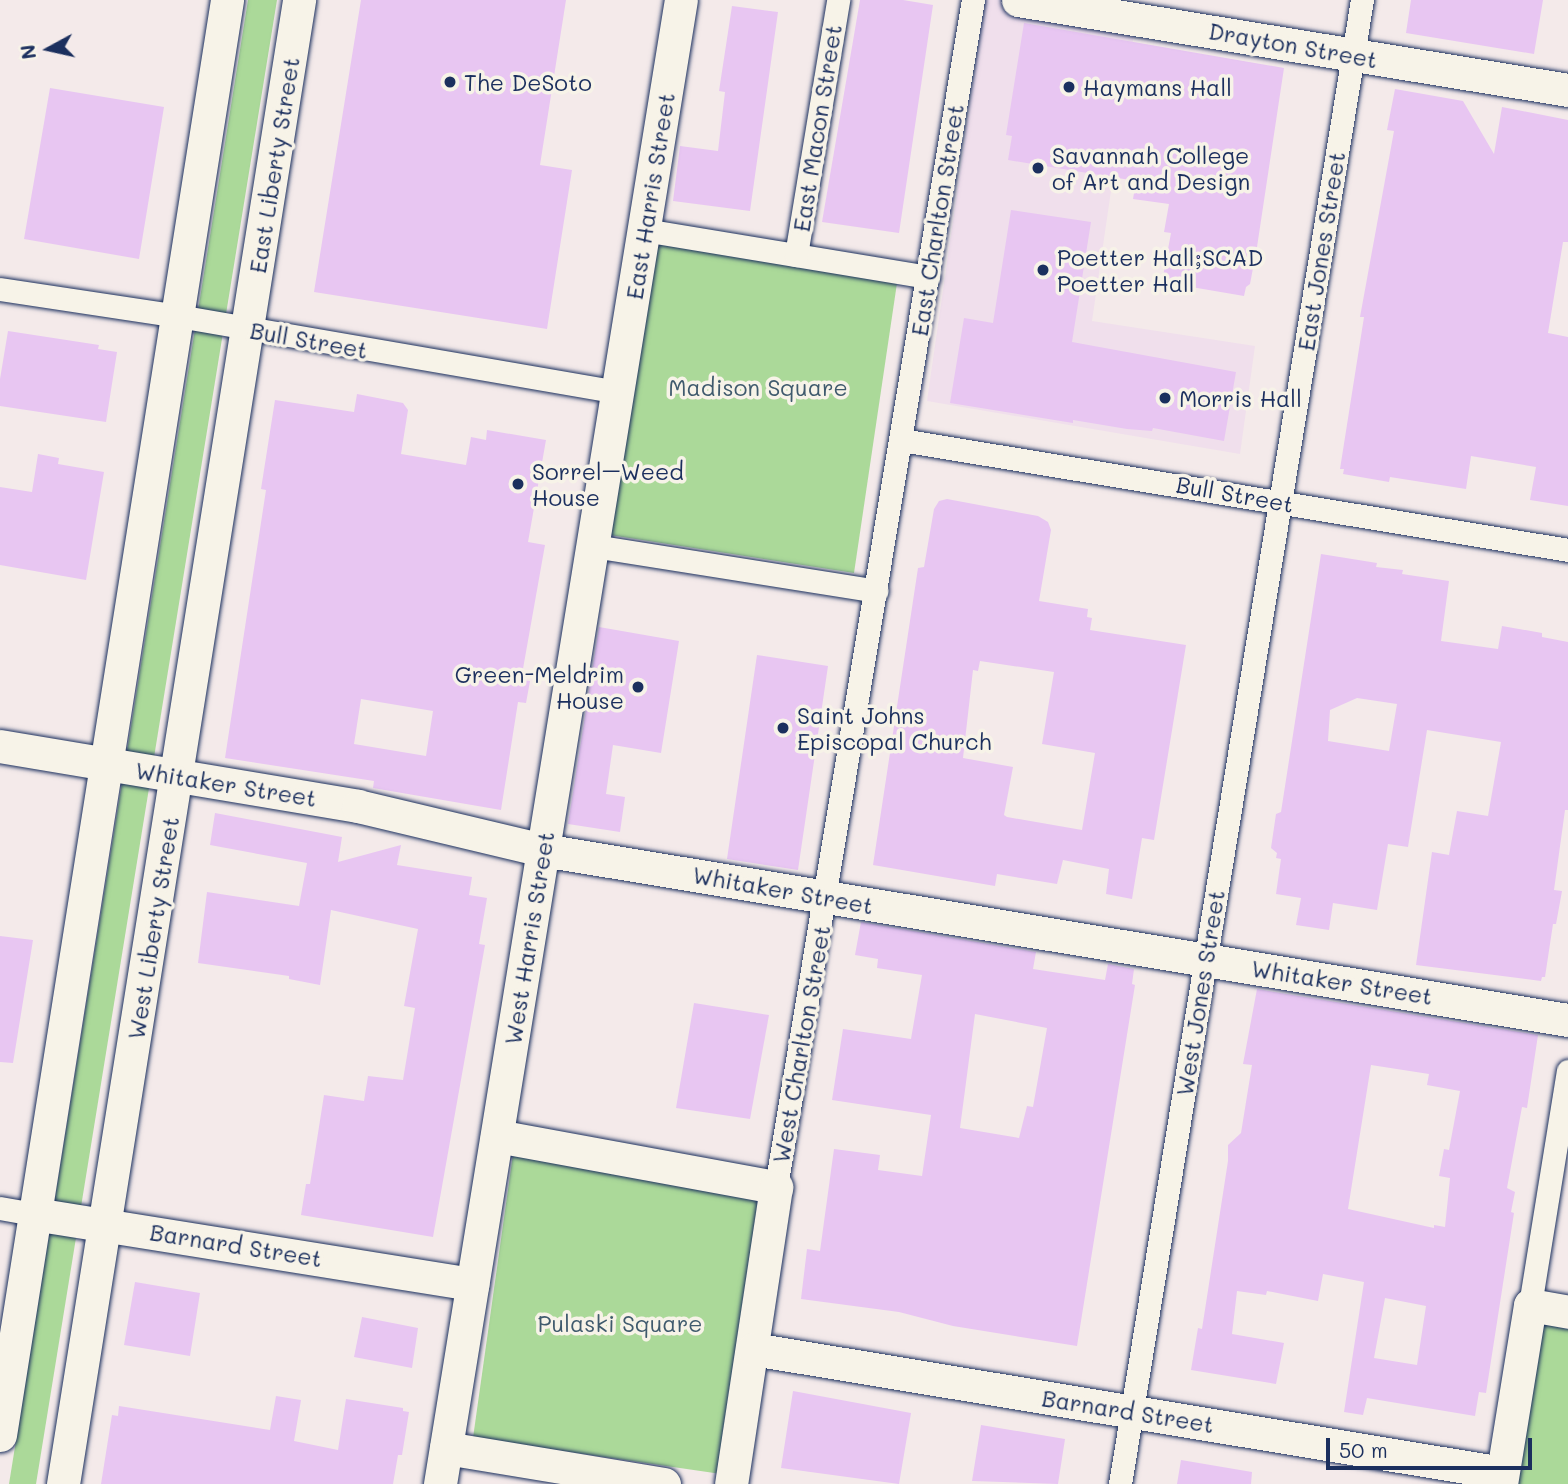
<!DOCTYPE html>
<html>
<head>
<meta charset="utf-8">
<style>
	body { margin:0 }
	#map { position:relative; width:1568px; height:1484px; overflow:hidden; background:#f4eaea; font-family:Mali,sans-serif }
	div>[style] { position:absolute }
	[style*='--x'] { left:calc(var(--x)*1px); top:calc(var(--y)*1px); width:calc(var(--w)*1px); rotate:calc(var(--a)*1deg) }
	.built>* { inset:0; background:#f0dfec }
	.green>* { inset:0; background:#abd999 }
	.building>* { inset:0; background:#e8c6f2 }
	.roads { filter:drop-shadow(0 0 2px #1b2f5e) drop-shadow(0 0 2px #1b2f5e) }
	.street>* { height:23px; margin:-11.5px; padding:0 11.5px; transform-origin:11.5px; border-radius:11.5px; background:#f7f3e8 }
	.secondary>* { height:33px; margin:-16.5px; padding:0 16.5px; transform-origin:16.5px; border-radius:16.5px; background:#f7f3e8 }
	.dots>* { width:19px; height:19px; translate:-50% -50%; box-sizing:border-box; border:4px solid #f7f3e8; border-radius:50% }
	span { translate:-50% -50%; white-space:nowrap; text-align:center; line-height:1.15; -webkit-text-stroke:7px #f7f3e8; paint-order:stroke }
	.street-label { font-size:23px; color:#1b2f5e }
	.poi-label { font-size:23px; color:#1b2f5e }
	.left { translate:0 -50%; text-align:left }
	.right { translate:-100% -50%; text-align:right }
	.park-label { font-size:23px; color:#3f5a6d }
	.north { position:absolute; left:14px; top:14px; width:70px; height:70px; -webkit-text-stroke:5px #f7f3e8; paint-order:stroke; rotate:262deg; font-size:19px; font-weight:700; line-height:28px; text-align:center; color:#1b2f5e }
	.north::after { content:''; display:block; margin:auto; width:24px; height:32px; background:#1b2f5e; clip-path:polygon(50% 0,100% 100%,50% 72%,0 100%) }
	.scale { position:absolute; left:1326px; top:1438px; width:206px; height:32px; box-sizing:border-box; border:4px solid #1b2f5e; border-top:0; padding-left:9px; font-size:21px; line-height:24px; white-space:nowrap; color:#1b2f5e; -webkit-text-stroke:5px #f7f3e8; paint-order:stroke }
</style>
</head>
<body>
<div id="map">
	<div class="built">
		<i style="clip-path:polygon(985px 0,1047px 0,1137px 13px,1092px 321px,1255px 346px,1240px 454px,927px 401px)"></i>
	</div>
	<div class="green">
		<i style="clip-path:polygon(248px 0,277px 0,36px 1484px,9px 1484px)"></i>
		<i style="clip-path:polygon(657px 242px,897px 283px,854px 573px,610px 535px)"></i>
		<i style="clip-path:polygon(513px 1154px,769px 1191px,728px 1475px,473px 1438px)"></i>
		<i style="clip-path:polygon(1543px 1324px,1568px 1329px,1568px 1484px,1515px 1484px)"></i>
	</div>
	<div class="building">
		<i style="clip-path:polygon(361px 0,566px 0,540px 165px,572px 170px,547px 329px,314px 292px)"></i>
		<i style="clip-path:polygon(860px 0,903px 0,933px 5px,899px 233px,822px 222px)"></i>
		<i style="clip-path:polygon(1411px 0,1543px 0,1534px 54px,1406px 33px)"></i>
		<i style="clip-path:polygon(732px 6px,778px 12px,750px 211px,673px 201px,680px 146px,718px 151px,725px 92px,719px 91px)"></i>
		<i style="clip-path:polygon(1024px 23px,1284px 68px,1257px 247px,1250px 284px,1246px 287px,1244px 296px,1162px 282px,1171px 233px,1164px 232px,1169px 204px,1133px 199px,1136px 181px,1008px 160px,1012px 136px,1006px 135px)"></i>
		<i style="clip-path:polygon(50px 88px,164px 107px,139px 259px,24px 239px)"></i>
		<i style="clip-path:polygon(1395px 89px,1463px 101px,1494px 154px,1502px 107px,1568px 120px,1568px 242px,1563px 242px,1548px 333px,1568px 337px,1568px 506px,1530px 500px,1536px 467px,1471px 456px,1466px 489px,1390px 477px,1389px 482px,1343px 474px,1344px 469px,1340px 469px,1364px 317px,1360px 317px,1394px 131px,1387px 130px)"></i>
		<i style="clip-path:polygon(1011px 210px,1091px 222px,1072px 342px,1236px 372px,1224px 441px,1153px 428px,1152px 431px,1127px 429px,1073px 420px,1073px 423px,950px 403px,964px 318px,993px 323px)"></i>
		<i style="clip-path:polygon(8px 331px,99px 345px,98px 349px,117px 352px,106px 422px,0 406px,0 379px)"></i>
		<i style="clip-path:polygon(evenodd,357px 394px,403px 403px,408px 410px,401px 454px,466px 465px,471px 437px,486px 440px,487px 430px,546px 440px,528px 542px,545px 545px,521px 680px,530px 681px,526px 703px,518px 702px,501px 810px,373px 788px,374px 781px,225px 758px,266px 490px,261px 489px,275px 400px,354px 412px,357px 394px,361px 699px,433px 711px,426px 756px,354px 744px,361px 699px)"></i>
		<i style="clip-path:polygon(38px 454px,59px 458px,58px 464px,104px 472px,86px 580px,0 565px,0 487px,32px 492px)"></i>
		<i style="clip-path:polygon(evenodd,947px 499px,1038px 516px,1048px 522px,1051px 530px,1039px 601px,1088px 609px,1087px 617px,1092px 618px,1090px 630px,1186px 645px,1154px 840px,1142px 838px,1132px 899px,1106px 894px,1109px 869px,1063px 860px,1057px 884px,997px 874px,995px 886px,873px 865px,918px 568px,924px 567px,934px 509px,939px 501px,947px 499px,980px 661px,1054px 672px,1042px 744px,1095px 753px,1082px 830px,1007px 817px,1004px 815px,1013px 767px,963px 758px,973px 670px,978px 671px,980px 661px)"></i>
		<i style="clip-path:polygon(evenodd,1321px 554px,1377px 563px,1376px 567px,1403px 570px,1402px 574px,1449px 581px,1441px 641px,1498px 649px,1502px 626px,1542px 633px,1542px 637px,1568px 642px,1568px 810px,1565px 810px,1554px 890px,1562px 891px,1556px 924px,1553px 924px,1545px 977px,1542px 977px,1541px 981px,1416px 965px,1432px 852px,1449px 855px,1457px 811px,1488px 816px,1501px 742px,1427px 730px,1408px 847px,1388px 844px,1377px 910px,1333px 903px,1329px 930px,1296px 925px,1301px 898px,1276px 894px,1281px 859px,1276px 858px,1277px 853px,1271px 848px,1276px 814px,1281px 812px,1321px 554px,1357px 698px,1397px 704px,1389px 751px,1328px 741px,1330px 710px,1357px 698px)"></i>
		<i style="clip-path:polygon(599px 627px,679px 641px,661px 753px,613px 745px,606px 794px,625px 797px,620px 832px,568px 824px)"></i>
		<i style="clip-path:polygon(757px 655px,828px 666px,798px 870px,727px 859px)"></i>
		<i style="clip-path:polygon(215px 813px,342px 837px,338px 862px,401px 845px,397px 865px,472px 877px,469px 895px,487px 898px,479px 944px,485px 945px,433px 1237px,301px 1215px,306px 1184px,310px 1184px,324px 1095px,364px 1101px,368px 1076px,403px 1080px,415px 1008px,404px 1006px,418px 929px,331px 910px,320px 985px,289px 979px,289px 976px,198px 963px,207px 892px,299px 906px,307px 863px,210px 845px)"></i>
		<i style="clip-path:polygon(evenodd,861px 922px,1036px 952px,1033px 969px,1105px 980px,1108px 964px,1134px 969px,1132px 984px,1135px 985px,1077px 1346px,953px 1326px,899px 1312px,801px 1299px,807px 1249px,820px 1251px,834px 1149px,880px 1155px,878px 1170px,922px 1176px,931px 1115px,832px 1100px,843px 1029px,911px 1039px,922px 975px,877px 968px,878px 959px,855px 955px,861px 922px,975px 1014px,1047px 1028px,1033px 1107px,1027px 1106px,1019px 1138px,960px 1128px,975px 1014px)"></i>
		<i style="clip-path:polygon(0 936px,33px 940px,13px 1063px,0 1062px)"></i>
		<i style="clip-path:polygon(evenodd,1257px 989px,1538px 1035px,1527px 1108px,1522px 1107px,1507px 1188px,1515px 1192px,1511px 1212px,1514px 1213px,1486px 1393px,1479px 1392px,1475px 1416px,1367px 1398px,1363px 1415px,1344px 1412px,1364px 1282px,1323px 1274px,1318px 1301px,1267px 1291px,1266px 1295px,1237px 1291px,1232px 1334px,1284px 1343px,1276px 1384px,1191px 1370px,1198px 1328px,1202px 1329px,1228px 1161px,1228px 1145px,1241px 1133px,1252px 1065px,1243px 1064px,1257px 989px,1371px 1065px,1429px 1074px,1427px 1085px,1460px 1091px,1449px 1150px,1444px 1149px,1439px 1176px,1450px 1178px,1445px 1227px,1434px 1225px,1434px 1228px,1348px 1209px,1371px 1065px,1257px 989px,1385px 1298px,1426px 1306px,1417px 1365px,1374px 1358px,1385px 1298px)"></i>
		<i style="clip-path:polygon(694px 1003px,769px 1015px,750px 1119px,676px 1108px)"></i>
		<i style="clip-path:polygon(135px 1282px,200px 1293px,190px 1356px,124px 1345px)"></i>
		<i style="clip-path:polygon(362px 1317px,418px 1328px,412px 1368px,354px 1357px)"></i>
		<i style="clip-path:polygon(793px 1391px,911px 1413px,899px 1484px,781px 1468px)"></i>
		<i style="clip-path:polygon(276px 1396px,301px 1400px,294px 1441px,338px 1450px,346px 1399px,403px 1408px,403px 1411px,409px 1412px,402px 1455px,398px 1455px,393px 1484px,101px 1484px,112px 1415px,118px 1416px,119px 1406px,270px 1430px)"></i>
		<i style="clip-path:polygon(981px 1425px,1065px 1439px,1058px 1484px,972px 1481px)"></i>
		<i style="clip-path:polygon(1181px 1460px,1252px 1472px,1251px 1484px,1177px 1484px)"></i>
	</div>
	<div class="roads">
		<div class="street">
			<i style="--x:644;--y:230;--w:288;--a:9.4"></i>
			<i style="--x:796;--y:255;--w:258;--a:-80.6"></i>
			<i style="--x:0;--y:289;--w:180;--a:8.6"></i>
			<i style="--x:178;--y:316;--w:447;--a:9.8"></i>
			<i style="--x:901;--y:440;--w:676;--a:9.36"></i>
			<i style="--x:593;--y:546;--w:287;--a:9"></i>
			<i style="--x:776;--y:1187;--w:1203;--a:-80.58"></i>
			<i style="--x:0;--y:1208;--w:35;--a:10"></i>
			<i style="--x:1530;--y:1305;--w:237;--a:-80.8"></i>
			<i style="--x:1120;--y:1484;--w:1504;--a:-80.74"></i>
		</div>
		<div class="secondary">
			<i style="--x:1018;--y:0;--w:557;--a:9.29"></i>
			<i style="--x:0;--y:746;--w:363;--a:9.5"></i>
			<i style="--x:358;--y:806;--w:190;--a:13.4"></i>
			<i style="--x:543;--y:850;--w:1039;--a:9.42"></i>
			<i style="--x:497;--y:1136;--w:284;--a:10.4"></i>
			<i style="--x:776;--y:1187;--w:300;--a:98.6"></i>
			<i style="--x:34;--y:1214;--w:444;--a:9.1"></i>
			<i style="--x:753;--y:1349;--w:759;--a:9.4"></i>
			<i style="--x:0;--y:1435;--w:1453;--a:-81.01"></i>
			<i style="--x:446;--y:1448;--w:221;--a:9.4"></i>
			<i style="--x:63;--y:1484;--w:1503;--a:-80.96"></i>
			<i style="--x:440;--y:1484;--w:1503;--a:-80.78"></i>
			<i style="--x:1501;--y:1484;--w:181;--a:-80.8"></i>
			<i style="--x:1530;--y:1305;--w:39;--a:10"></i>
		</div>
	</div>
	<div class="dots">
		<i style="left:450px;top:82px;background:#1b2f5e"></i>
		<i style="left:1069px;top:87px;background:#1b2f5e"></i>
		<i style="left:1038px;top:168px;background:#1b2f5e"></i>
		<i style="left:1043px;top:270px;background:#1b2f5e"></i>
		<i style="left:1165px;top:398px;background:#1b2f5e"></i>
		<i style="left:518px;top:484px;background:#1b2f5e"></i>
		<i style="left:638px;top:687px;background:#1b2f5e"></i>
		<i style="left:783px;top:728px;background:#1b2f5e"></i>
	</div>
	<div class="street-label">
		<span style="left:1293px;top:45px;rotate:10deg">Drayton Street</span>
		<span style="left:817px;top:128px;rotate:-81deg">East Macon Street</span>
		<span style="left:274px;top:165px;rotate:-81deg">East Liberty Street</span>
		<span style="left:650px;top:196px;rotate:-81deg">East Harris Street</span>
		<span style="left:937px;top:220px;rotate:-81deg">East Charlton Street</span>
		<span style="left:1321px;top:251px;rotate:-81deg">East Jones Street</span>
		<span style="left:309px;top:340px;rotate:10deg">Bull Street</span>
		<span style="left:1235px;top:494px;rotate:10deg">Bull Street</span>
		<span style="left:226px;top:784px;rotate:9deg">Whitaker Street</span>
		<span style="left:783px;top:890px;rotate:10deg">Whitaker Street</span>
		<span style="left:153px;top:928px;rotate:-81deg">West Liberty Street</span>
		<span style="left:529px;top:938px;rotate:-81deg">West Harris Street</span>
		<span style="left:1342px;top:982px;rotate:9deg">Whitaker Street</span>
		<span style="left:1200px;top:993px;rotate:-81deg">West Jones Street</span>
		<span style="left:801px;top:1044px;rotate:-80deg">West Charlton Street</span>
		<span style="left:236px;top:1245px;rotate:9deg">Barnard Street</span>
		<span style="left:1128px;top:1411px;rotate:9deg">Barnard Street</span>
	</div>
	<div class="poi-label">
		<span class="left" style="left:464px;top:82px">The DeSoto</span>
		<span class="left" style="left:1083px;top:87px">Haymans Hall</span>
		<span class="left" style="left:1052px;top:168px">Savannah College<br>of Art and Design</span>
		<span class="left" style="left:1057px;top:270px">Poetter Hall;SCAD<br>Poetter Hall</span>
		<span class="left" style="left:1179px;top:398px">Morris Hall</span>
		<span class="left" style="left:532px;top:484px">Sorrel–Weed<br>House</span>
		<span class="right" style="left:624px;top:687px">Green-Meldrim<br>House</span>
		<span class="left" style="left:797px;top:728px">Saint Johns<br>Episcopal Church</span>
	</div>
	<div class="park-label">
		<span style="left:758px;top:387px">Madison Square</span>
		<span style="left:620px;top:1323px">Pulaski Square</span>
	</div>
	<div class="north">N</div>
	<div class="scale">50 m</div>
</div>
</body>
</html>
